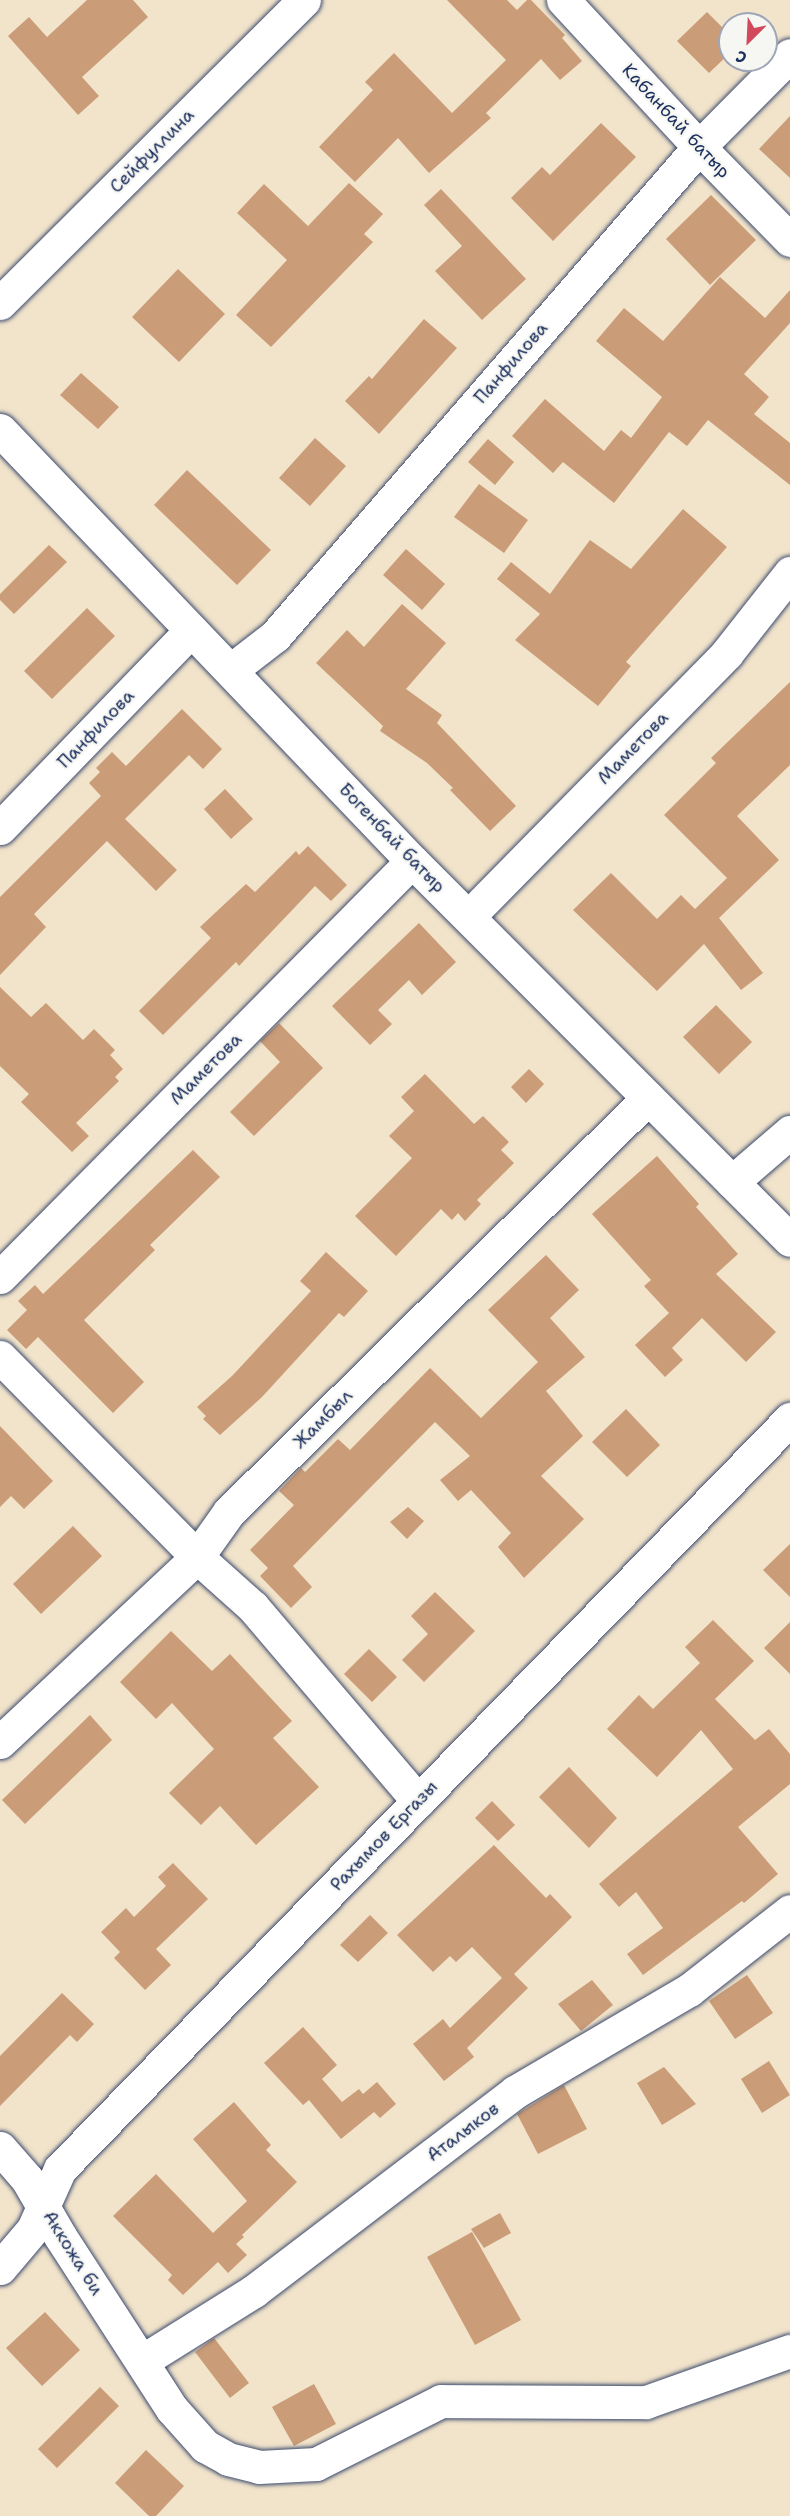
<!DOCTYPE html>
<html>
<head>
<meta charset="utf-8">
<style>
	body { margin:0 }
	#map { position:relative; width:790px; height:2516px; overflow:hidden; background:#f2e4cb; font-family:"Shantell Sans",sans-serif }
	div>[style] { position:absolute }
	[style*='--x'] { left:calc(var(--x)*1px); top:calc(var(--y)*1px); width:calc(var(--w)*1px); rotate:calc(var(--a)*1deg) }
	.building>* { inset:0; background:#ca9c78 }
	.roads { filter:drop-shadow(0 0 2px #3b4a6e) drop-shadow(0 0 2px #3b4a6e) }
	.minor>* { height:33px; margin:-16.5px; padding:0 16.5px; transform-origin:16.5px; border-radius:16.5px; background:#fff }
	.major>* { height:33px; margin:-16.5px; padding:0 16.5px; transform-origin:16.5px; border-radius:16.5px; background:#fff }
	span { translate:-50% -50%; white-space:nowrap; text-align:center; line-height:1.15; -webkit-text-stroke:4.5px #f6f6f2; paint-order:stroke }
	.street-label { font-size:18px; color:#1b2f5e }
	.north { position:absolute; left:718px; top:12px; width:60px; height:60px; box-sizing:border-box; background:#f6f6f2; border:2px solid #9ea6b7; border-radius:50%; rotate:204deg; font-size:16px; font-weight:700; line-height:24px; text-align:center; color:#1b2f5e }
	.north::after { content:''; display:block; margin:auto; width:21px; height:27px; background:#d1495b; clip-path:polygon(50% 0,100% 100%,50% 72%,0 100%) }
</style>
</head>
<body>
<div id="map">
	<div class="building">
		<i style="clip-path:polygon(87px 0,133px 0,148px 17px,82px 77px,99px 96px,78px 115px,8px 36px,29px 17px,47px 37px)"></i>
		<i style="clip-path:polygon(447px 0,507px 0,517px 10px,527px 0,531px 0,565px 35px,562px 38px,582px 61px,560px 80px,541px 59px,486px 113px,491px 118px,429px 173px,398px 138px,355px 182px,319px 147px,373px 90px,365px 82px,394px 53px,452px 113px,506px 60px)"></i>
		<i style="clip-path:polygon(707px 12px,730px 35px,730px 53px,709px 73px,677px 41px)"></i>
		<i style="clip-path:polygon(790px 116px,790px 178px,759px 149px)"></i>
		<i style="clip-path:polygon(601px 123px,636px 157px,553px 241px,511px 198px,542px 167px,550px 175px)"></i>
		<i style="clip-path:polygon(349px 183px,383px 214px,364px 234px,373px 242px,271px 347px,236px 315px,287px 260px,237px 213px,264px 184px,308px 226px)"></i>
		<i style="clip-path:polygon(441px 189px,526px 279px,482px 320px,435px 271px,462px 246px,424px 205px)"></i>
		<i style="clip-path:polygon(711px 195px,756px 240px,710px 285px,666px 239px)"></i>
		<i style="clip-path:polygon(178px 269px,225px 314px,179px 362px,132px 317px)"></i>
		<i style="clip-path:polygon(720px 277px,765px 318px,790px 290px,790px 323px,744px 374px,769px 397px,754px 414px,790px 443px,790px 485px,708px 420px,687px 446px,669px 432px,614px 503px,563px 462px,553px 473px,512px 436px,545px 399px,604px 451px,621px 430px,631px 438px,662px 397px,596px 341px,624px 308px,663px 341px)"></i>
		<i style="clip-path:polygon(424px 319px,457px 348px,379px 434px,345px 401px,369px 376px,372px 379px)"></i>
		<i style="clip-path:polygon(81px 373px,119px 407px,98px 429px,60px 395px)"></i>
		<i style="clip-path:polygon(315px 438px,346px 466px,310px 506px,279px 478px)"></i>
		<i style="clip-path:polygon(488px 439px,514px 462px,495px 485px,468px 462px)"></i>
		<i style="clip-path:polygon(187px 470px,271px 550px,237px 585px,154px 505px)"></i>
		<i style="clip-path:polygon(479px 484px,528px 520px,504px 553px,454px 517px)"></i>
		<i style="clip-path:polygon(683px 509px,727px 547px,626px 662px,631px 666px,598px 706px,515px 640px,540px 614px,497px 579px,511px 562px,550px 594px,590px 540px,631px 569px)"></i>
		<i style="clip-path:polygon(49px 545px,67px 562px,14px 614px,0 600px,0 594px)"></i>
		<i style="clip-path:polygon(406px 549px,445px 584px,422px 610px,383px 575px)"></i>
		<i style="clip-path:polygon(402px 604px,446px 643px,406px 689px,442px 715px,437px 723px,516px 806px,490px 831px,450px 790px,453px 788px,427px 763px,380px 731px,383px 726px,316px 663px,347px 630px,364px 647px)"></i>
		<i style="clip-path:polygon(87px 608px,115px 636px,52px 699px,24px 671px)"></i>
		<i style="clip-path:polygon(790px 682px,790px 765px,737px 816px,779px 860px,719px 918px,763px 973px,741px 990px,704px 944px,657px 991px,573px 910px,611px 873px,657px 919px,681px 895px,695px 909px,727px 878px,664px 815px,716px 763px,711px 758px)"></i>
		<i style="clip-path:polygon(182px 709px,222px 749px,203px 769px,189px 755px,125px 819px,177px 870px,156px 891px,107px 841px,34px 914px,46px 927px,0 975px,0 897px,101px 796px,89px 783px,100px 772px,96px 768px,112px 752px,126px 766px)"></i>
		<i style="clip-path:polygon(225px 789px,253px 819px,231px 839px,204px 809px)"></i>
		<i style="clip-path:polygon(308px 846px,347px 885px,331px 901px,315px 886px,239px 966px,236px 962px,163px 1035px,139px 1011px,211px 938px,200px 927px,246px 884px,255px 892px,296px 851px,299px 855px)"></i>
		<i style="clip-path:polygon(419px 923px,456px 962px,422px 995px,409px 980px,378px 1010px,392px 1024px,370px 1045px,332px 1006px)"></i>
		<i style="clip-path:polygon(0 987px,31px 1017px,46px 1003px,83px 1040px,94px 1029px,115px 1050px,110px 1055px,123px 1069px,115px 1077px,119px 1081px,76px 1123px,89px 1136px,72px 1152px,21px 1102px,29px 1094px,0 1066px)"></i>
		<i style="clip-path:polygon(716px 1005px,752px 1042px,719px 1074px,683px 1037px)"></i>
		<i style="clip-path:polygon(279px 1023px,323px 1068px,254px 1136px,230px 1112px,280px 1062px,260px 1041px)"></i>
		<i style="clip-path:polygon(529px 1069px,544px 1084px,526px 1103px,511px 1087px)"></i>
		<i style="clip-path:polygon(425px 1074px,474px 1124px,483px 1116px,509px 1142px,501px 1150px,514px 1163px,477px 1200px,481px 1204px,465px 1221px,458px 1213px,452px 1220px,441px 1209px,396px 1256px,355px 1216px,412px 1158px,389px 1136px,414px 1111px,401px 1097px)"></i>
		<i style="clip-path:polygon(193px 1150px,220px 1177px,150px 1245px,155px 1250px,84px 1320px,144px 1382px,113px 1413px,38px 1337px,26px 1349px,7px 1330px,27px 1310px,18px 1301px,35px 1285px,43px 1294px)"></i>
		<i style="clip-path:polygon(657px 1156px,699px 1204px,696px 1207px,738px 1254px,716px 1274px,776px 1332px,746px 1362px,702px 1318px,672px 1348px,683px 1360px,665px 1377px,635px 1345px,669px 1313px,644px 1286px,651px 1280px,592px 1214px)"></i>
		<i style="clip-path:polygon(326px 1252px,368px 1291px,344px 1317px,339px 1313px,262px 1397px,220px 1435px,203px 1419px,206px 1416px,197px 1407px,232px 1376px,311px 1291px,300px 1281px)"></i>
		<i style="clip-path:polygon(546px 1255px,579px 1290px,550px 1318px,585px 1357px,546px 1391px,583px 1436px,541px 1476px,584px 1519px,524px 1578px,498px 1547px,511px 1533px,471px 1490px,458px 1501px,440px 1480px,470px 1456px,435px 1422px,293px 1566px,312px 1587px,291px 1608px,260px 1576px,268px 1568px,250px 1550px,294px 1505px,279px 1491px,301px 1468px,305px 1472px,338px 1439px,350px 1450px,430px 1368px,481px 1418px,538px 1362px,488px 1310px)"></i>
		<i style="clip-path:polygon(626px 1409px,660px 1445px,627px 1477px,592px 1442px)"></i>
		<i style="clip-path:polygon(0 1426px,53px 1481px,24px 1509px,11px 1496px,0 1507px)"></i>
		<i style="clip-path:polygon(408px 1507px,424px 1521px,407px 1539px,390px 1522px)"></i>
		<i style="clip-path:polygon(73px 1526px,102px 1556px,41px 1614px,13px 1584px)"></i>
		<i style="clip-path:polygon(790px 1544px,790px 1597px,763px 1570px)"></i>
		<i style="clip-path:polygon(435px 1592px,475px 1631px,424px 1682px,402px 1660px,428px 1634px,411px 1616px)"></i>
		<i style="clip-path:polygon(713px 1620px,754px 1661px,715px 1699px,755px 1740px,769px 1729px,790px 1754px,790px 1784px,738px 1827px,778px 1874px,744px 1903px,742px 1901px,643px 1975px,627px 1954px,663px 1928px,636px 1892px,619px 1907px,599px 1884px,733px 1769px,701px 1730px,657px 1777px,607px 1729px,639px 1695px,653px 1709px,700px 1663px,685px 1647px)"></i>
		<i style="clip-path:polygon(790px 1622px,790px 1674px,764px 1648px)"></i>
		<i style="clip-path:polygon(171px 1631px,212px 1671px,230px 1654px,292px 1721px,273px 1738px,319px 1787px,256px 1845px,220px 1806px,201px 1825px,169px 1793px,214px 1749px,172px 1703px,156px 1719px,120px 1682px)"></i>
		<i style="clip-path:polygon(369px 1649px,397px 1677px,372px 1702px,344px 1674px)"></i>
		<i style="clip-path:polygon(90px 1715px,112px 1740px,25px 1824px,2px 1800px)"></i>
		<i style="clip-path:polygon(569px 1767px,617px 1818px,589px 1848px,539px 1797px)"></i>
		<i style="clip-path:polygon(492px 1801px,515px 1825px,498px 1841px,475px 1818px)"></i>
		<i style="clip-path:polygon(494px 1845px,546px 1898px,550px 1894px,572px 1917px,514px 1974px,528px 1988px,467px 2048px,474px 2057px,444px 2081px,413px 2044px,443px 2019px,450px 2028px,502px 1978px,472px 1947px,456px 1962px,450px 1956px,433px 1972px,397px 1935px)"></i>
		<i style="clip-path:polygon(173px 1863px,208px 1899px,156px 1949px,171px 1965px,145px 1990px,114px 1958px,120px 1952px,101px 1932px,126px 1908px,134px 1917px,166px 1886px,158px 1877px)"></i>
		<i style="clip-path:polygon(370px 1915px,388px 1933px,358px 1962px,340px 1945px)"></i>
		<i style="clip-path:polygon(747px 1975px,773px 2013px,735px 2039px,709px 2001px)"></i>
		<i style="clip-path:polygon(592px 1980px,613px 2005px,581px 2031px,558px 2004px)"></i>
		<i style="clip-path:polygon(62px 1993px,94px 2024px,77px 2042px,70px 2035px,0 2106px,0 2056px)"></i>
		<i style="clip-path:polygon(303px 2027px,337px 2065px,322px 2079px,342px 2102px,359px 2089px,363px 2094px,377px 2082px,396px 2104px,380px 2118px,374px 2112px,341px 2139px,309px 2100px,303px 2105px,264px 2063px)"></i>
		<i style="clip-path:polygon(769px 2061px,790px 2095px,762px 2113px,741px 2079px)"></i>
		<i style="clip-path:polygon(664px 2067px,696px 2104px,662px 2125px,637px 2083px)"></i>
		<i style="clip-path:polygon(564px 2085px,587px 2129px,538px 2154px,517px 2114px)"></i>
		<i style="clip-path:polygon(234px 2102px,271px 2145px,266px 2150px,297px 2182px,242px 2235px,244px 2237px,236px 2244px,247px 2255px,228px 2273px,218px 2262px,183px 2295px,168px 2280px,172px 2275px,113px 2216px,156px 2174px,213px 2233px,247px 2201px,193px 2139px)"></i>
		<i style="clip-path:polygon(500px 2213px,511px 2233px,484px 2248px,471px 2229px)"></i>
		<i style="clip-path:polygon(472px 2232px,521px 2320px,475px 2345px,427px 2257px)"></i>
		<i style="clip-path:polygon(45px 2312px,80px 2350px,42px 2386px,6px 2348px)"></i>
		<i style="clip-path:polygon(214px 2338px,249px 2383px,230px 2398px,195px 2352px)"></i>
		<i style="clip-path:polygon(314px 2384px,336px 2424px,294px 2446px,272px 2407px)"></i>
		<i style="clip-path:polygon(100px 2387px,119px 2406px,57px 2468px,38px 2449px)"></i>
		<i style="clip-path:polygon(146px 2450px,184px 2486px,156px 2516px,149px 2516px,115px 2483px)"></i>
	</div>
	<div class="roads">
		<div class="minor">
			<i style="--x:563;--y:0;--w:200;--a:47.2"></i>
			<i style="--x:699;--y:147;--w:130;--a:45.6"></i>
			<i style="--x:0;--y:430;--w:596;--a:46.29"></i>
			<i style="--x:412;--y:861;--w:535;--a:45.08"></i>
			<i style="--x:231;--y:670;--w:56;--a:-37.7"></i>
			<i style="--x:275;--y:636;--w:647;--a:-49.07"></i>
			<i style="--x:699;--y:147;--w:129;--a:-45.3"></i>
			<i style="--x:0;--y:828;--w:275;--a:-46"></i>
			<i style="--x:469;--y:916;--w:368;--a:-45.5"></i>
			<i style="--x:727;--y:653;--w:102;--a:-51.8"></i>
			<i style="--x:732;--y:1182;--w:77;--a:-40.8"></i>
			<i style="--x:0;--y:1277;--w:585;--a:-45.28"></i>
			<i style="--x:0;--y:1357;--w:281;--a:45.4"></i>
			<i style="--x:197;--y:1557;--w:75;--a:41.8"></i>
			<i style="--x:253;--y:1607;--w:255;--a:49.6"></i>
			<i style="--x:0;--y:1742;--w:270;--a:-43.2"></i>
			<i style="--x:197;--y:1557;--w:55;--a:-54.6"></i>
			<i style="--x:229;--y:1512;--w:589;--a:-44.66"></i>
			<i style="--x:0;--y:2148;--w:41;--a:48.9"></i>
			<i style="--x:27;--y:2179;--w:66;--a:59.9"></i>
			<i style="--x:60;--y:2236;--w:206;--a:57.1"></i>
			<i style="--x:172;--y:2409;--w:50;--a:48.3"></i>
			<i style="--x:205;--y:2446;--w:26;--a:29"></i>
			<i style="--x:228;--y:2459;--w:32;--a:14"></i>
			<i style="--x:259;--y:2467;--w:57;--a:-3"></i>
			<i style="--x:316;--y:2464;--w:140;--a:-26.7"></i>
			<i style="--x:441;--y:2401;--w:205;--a:0.3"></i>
			<i style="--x:646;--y:2402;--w:153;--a:-19.5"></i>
			<i style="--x:0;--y:2268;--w:51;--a:-49.8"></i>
			<i style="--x:33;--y:2229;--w:66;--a:-65.8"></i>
			<i style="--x:60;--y:2169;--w:1047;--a:-45.77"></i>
			<i style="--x:142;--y:2361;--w:132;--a:-32"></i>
			<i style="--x:254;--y:2291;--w:328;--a:-37.3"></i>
			<i style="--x:515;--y:2092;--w:202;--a:-30.4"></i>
			<i style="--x:689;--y:1990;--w:128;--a:-38"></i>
		</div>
		<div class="major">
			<i style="--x:0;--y:303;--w:429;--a:-44.9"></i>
		</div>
	</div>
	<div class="street-label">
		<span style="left:676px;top:121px;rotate:47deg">Кабанбай батыр</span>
		<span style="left:152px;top:151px;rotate:-45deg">Сейфуллина</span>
		<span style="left:511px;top:363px;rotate:-49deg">Панфилова</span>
		<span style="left:96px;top:729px;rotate:-46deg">Панфилова</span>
		<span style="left:633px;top:748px;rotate:-46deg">Маметова</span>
		<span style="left:392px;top:838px;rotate:46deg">Богенбай батыр</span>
		<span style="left:206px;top:1069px;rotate:-45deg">Маметова</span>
		<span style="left:323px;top:1419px;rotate:-45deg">Жамбыл</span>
		<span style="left:384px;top:1836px;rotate:-46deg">Рахымов Ергазы</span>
		<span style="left:463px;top:2132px;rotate:-37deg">Аталыков</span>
		<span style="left:73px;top:2253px;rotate:58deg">Аккожа би</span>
	</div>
	<div class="north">С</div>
</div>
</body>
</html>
